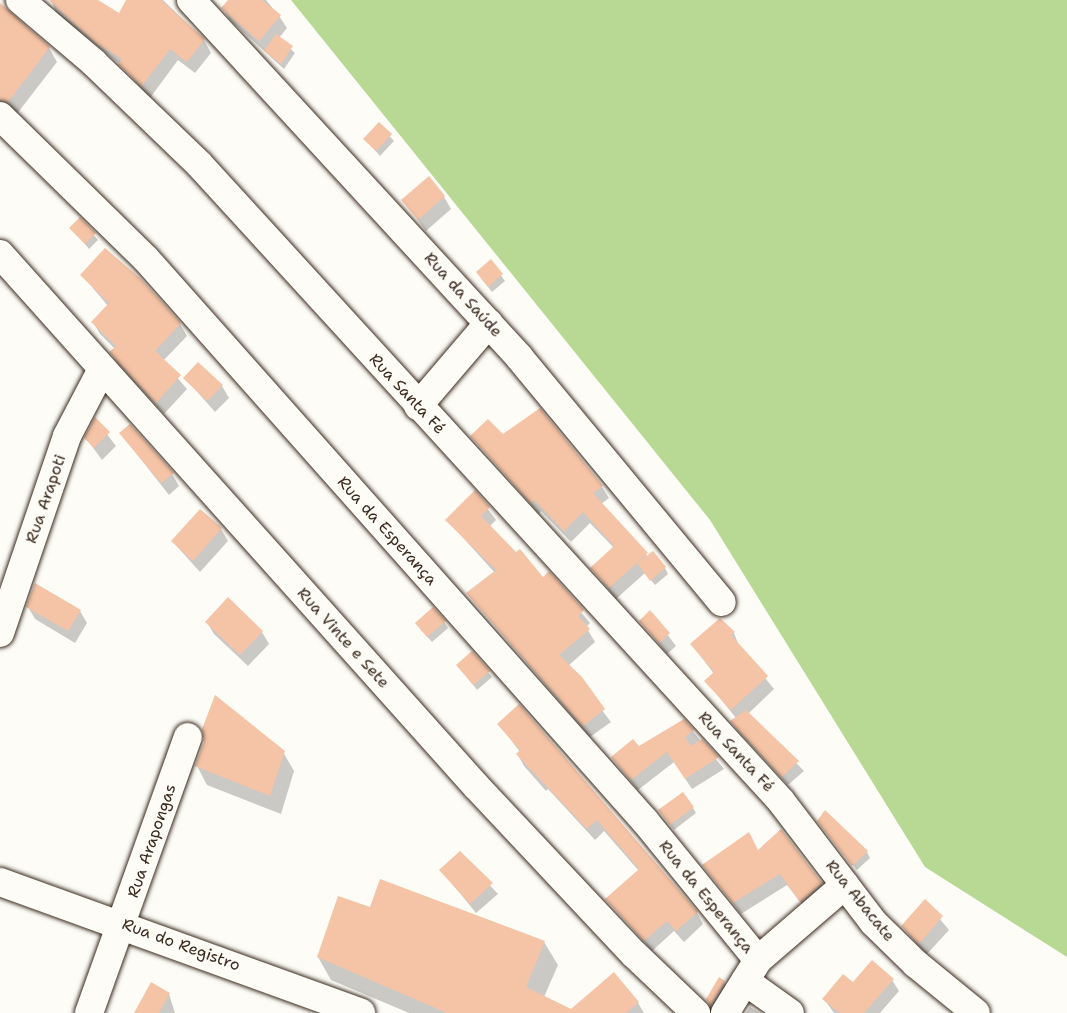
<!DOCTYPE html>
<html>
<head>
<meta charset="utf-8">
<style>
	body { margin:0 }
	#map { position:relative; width:1067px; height:1013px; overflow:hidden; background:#fdfcf7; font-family:"Shantell Sans",sans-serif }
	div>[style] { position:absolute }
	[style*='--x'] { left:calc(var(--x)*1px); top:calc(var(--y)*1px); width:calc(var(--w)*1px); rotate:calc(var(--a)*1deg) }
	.green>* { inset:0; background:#b7d993 }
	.shadow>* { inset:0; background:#0003 }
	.building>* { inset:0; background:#f5c3a6 }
	.roads { filter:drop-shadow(0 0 2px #3b2a1e) drop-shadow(0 0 2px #3b2a1e) }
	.minor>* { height:28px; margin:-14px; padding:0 14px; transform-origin:14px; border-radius:14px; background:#fdfcf7 }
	span { translate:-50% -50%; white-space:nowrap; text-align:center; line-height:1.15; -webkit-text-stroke:6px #fdfcf7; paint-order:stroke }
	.street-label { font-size:16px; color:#3b2a1e }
</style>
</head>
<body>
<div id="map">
	<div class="green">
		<i style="clip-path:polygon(291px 0,1067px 0,1067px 957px,925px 867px,710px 520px)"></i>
	</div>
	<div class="shadow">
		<i style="clip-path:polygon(51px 0,95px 0,119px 15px,127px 0,163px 0,204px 40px,211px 53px,195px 73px,178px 60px,150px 98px,121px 65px,57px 14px)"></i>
		<i style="clip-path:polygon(230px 0,266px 0,279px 16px,287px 28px,279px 38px,295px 53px,284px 69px,230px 20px,223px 8px)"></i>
		<i style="clip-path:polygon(2px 7px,49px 48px,57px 62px,16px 115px,0 106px)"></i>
		<i style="clip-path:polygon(379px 124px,394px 141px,380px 156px,365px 139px)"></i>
		<i style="clip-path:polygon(444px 197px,451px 209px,426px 231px,403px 200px)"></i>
		<i style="clip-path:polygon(80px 219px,98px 240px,89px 249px,71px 228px)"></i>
		<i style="clip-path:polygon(491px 262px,505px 281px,492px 292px,481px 278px)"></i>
		<i style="clip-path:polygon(82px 275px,180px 324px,187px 336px,163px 361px,187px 389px,164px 414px,118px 364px,111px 352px,115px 349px,100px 334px,93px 322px,108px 306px)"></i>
		<i style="clip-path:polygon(185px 378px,222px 386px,229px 398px,215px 412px)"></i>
		<i style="clip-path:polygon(540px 410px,602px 487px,609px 498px,601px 504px,648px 557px,653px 553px,665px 568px,668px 574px,655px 585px,645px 573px,616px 599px,592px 568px,614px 548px,590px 523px,571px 542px,541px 511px,539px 514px,472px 436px,503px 436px)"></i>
		<i style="clip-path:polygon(96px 420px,116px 446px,102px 460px,86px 438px)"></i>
		<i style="clip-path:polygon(121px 434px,172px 474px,179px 486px,169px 495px)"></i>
		<i style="clip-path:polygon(475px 492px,496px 520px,489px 527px,543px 579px,549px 574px,590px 623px,586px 627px,595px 642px,568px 666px,611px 722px,590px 737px,468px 594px,495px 573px,447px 520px)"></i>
		<i style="clip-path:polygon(221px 529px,228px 541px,200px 572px,173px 542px)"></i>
		<i style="clip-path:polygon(28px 607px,80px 611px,87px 623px,75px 643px,35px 619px)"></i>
		<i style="clip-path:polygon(650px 612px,676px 646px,667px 654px,641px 621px)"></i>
		<i style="clip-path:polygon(207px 622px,262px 632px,269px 644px,248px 666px,214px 634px)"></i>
		<i style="clip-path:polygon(444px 622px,448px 628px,432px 642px,420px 629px)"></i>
		<i style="clip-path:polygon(734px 633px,739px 646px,774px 689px,748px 714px,804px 771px,788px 785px,737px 730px,732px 721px,736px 718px,706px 681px,714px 674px,692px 644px)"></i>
		<i style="clip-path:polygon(458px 665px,488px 672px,492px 677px,477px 690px)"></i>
		<i style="clip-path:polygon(684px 721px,724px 769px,692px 789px,674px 762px,638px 790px,612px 758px,638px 748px)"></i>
		<i style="clip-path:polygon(499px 724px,697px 913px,703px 924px,684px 942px,674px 931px,652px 951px,607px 899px,639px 871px,604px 831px,595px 840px,548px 789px,546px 791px,524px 766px,518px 755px,520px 752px)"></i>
		<i style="clip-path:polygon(205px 742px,283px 752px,294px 771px,281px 814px,207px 785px,197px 766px)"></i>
		<i style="clip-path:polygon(693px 808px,696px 813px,674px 830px,660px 811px)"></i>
		<i style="clip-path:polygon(822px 827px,867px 852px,870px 858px,857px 870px)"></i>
		<i style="clip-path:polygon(759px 852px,821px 883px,828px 895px,808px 912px,787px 885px,741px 914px,704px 866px)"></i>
		<i style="clip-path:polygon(460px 853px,498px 894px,476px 913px,441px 870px)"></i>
		<i style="clip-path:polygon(925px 901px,949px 930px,926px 955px,902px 926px)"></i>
		<i style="clip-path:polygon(371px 909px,544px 942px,558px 965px,544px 997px,576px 1013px,409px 1013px,331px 980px,318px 957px)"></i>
		<i style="clip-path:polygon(614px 975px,638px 1003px,644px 1013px,599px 1013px)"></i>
		<i style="clip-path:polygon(892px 980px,899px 991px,880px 1013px,834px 1013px,824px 999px,853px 984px)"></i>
		<i style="clip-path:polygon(724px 982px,727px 988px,714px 1010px,707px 999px)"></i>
		<i style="clip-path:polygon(169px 994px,175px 1013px,136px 1013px)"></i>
		<i style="clip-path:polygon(750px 1007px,760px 1013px,746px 1013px)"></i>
	</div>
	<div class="building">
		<i style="clip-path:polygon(49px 0,98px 0,119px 13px,126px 0,161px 0,205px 39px,187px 62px,170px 49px,142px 86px,118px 64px,122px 59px,96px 43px)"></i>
		<i style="clip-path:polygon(228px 0,262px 0,281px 15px,259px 41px,221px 8px)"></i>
		<i style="clip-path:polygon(0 3px,50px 47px,8px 102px,0 100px)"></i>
		<i style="clip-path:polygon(276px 34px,293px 46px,281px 64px,264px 51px)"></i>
		<i style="clip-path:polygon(379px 122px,392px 134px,376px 151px,363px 139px)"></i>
		<i style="clip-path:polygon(429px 176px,445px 196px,418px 220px,401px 200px)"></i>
		<i style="clip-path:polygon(80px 217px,96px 233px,85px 244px,69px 228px)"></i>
		<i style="clip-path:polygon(105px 248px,140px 278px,181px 323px,155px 351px,181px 375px,156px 403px,109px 352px,116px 346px,91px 322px,109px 303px,80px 275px)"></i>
		<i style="clip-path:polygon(491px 259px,503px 274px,488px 287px,476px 272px)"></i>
		<i style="clip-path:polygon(198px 362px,223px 385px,207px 401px,183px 378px)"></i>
		<i style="clip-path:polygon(540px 408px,603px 486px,593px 493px,648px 553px,609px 588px,590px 568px,614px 546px,583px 512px,564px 531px,534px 500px,531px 503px,470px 436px,488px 419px,503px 434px)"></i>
		<i style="clip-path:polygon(95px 417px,110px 432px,94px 448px,84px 438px)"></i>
		<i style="clip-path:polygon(130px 424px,174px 473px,161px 483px,119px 433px)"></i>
		<i style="clip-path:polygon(475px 490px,490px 507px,481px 516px,516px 552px,520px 549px,543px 577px,549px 571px,584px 610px,578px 616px,590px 629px,559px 655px,582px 677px,605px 709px,583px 726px,466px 593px,496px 570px,445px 520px)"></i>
		<i style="clip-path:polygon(200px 509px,222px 528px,193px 561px,171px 541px)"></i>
		<i style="clip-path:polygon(653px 551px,666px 567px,650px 581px,637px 563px)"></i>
		<i style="clip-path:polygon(35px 583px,81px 610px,68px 631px,26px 607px)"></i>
		<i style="clip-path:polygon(228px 597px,263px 631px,240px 655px,205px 622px)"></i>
		<i style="clip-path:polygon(433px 607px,446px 621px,427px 637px,415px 623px)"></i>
		<i style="clip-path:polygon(650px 610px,670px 633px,659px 643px,639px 621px)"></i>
		<i style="clip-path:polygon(720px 618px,735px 632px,731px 635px,768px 676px,731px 710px,704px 681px,714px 672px,690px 644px)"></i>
		<i style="clip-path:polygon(472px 651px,490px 671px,473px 685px,456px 665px)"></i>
		<i style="clip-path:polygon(215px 695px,285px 751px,270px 796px,195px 766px,204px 742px,202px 729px)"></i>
		<i style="clip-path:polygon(519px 704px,698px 912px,676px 931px,667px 921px,644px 941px,605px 899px,639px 869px,597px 820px,587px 829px,516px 754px,520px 750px,497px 724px)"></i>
		<i style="clip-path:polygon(746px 710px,799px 761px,782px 777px,730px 721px)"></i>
		<i style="clip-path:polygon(684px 719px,694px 730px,685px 737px,691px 746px,702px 739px,719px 757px,685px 779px,667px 752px,631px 780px,611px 757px,633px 739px,639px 746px)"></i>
		<i style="clip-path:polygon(683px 792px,694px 807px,670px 825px,658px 810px)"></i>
		<i style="clip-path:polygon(825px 810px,868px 851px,852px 866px,817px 821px)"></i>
		<i style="clip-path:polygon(781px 829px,822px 883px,800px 902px,780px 874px,733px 903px,702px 865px,749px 832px,758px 850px)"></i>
		<i style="clip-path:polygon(460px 851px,493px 883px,470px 904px,439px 870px)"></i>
		<i style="clip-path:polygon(380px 879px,545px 941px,526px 987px,571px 1009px,614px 972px,639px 1002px,626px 1013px,447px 1013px,317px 957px,338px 896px,370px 907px)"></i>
		<i style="clip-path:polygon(925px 899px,943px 916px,919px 944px,901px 926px)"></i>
		<i style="clip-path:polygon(872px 960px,894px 979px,864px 1013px,840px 1013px,822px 999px,843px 974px,853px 982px)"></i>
		<i style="clip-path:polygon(719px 977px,725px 981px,710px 1006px,706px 999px)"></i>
		<i style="clip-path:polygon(151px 982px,170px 993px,159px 1013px,134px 1013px)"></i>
	</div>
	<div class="roads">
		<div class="minor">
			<i style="--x:20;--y:0;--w:96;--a:40.3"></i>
			<i style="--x:93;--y:62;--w:147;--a:43.9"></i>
			<i style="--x:199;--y:164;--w:863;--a:47.58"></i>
			<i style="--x:781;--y:801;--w:153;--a:52.7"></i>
			<i style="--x:874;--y:923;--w:59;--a:44.3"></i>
			<i style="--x:916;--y:964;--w:77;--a:39.2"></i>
			<i style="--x:191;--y:0;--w:485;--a:47.4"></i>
			<i style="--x:519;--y:357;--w:318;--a:50.4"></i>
			<i style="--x:0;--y:116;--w:204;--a:44.4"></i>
			<i style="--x:146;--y:259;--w:752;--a:48.4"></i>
			<i style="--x:645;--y:821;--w:179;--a:50.9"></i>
			<i style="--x:0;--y:254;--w:714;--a:48.18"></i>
			<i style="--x:476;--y:786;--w:231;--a:46.8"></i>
			<i style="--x:634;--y:954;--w:86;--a:43.6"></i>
			<i style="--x:418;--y:406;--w:109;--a:-49.5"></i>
			<i style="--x:0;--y:633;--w:208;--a:-71.2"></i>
			<i style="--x:67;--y:436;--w:76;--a:-62.4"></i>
			<i style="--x:0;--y:882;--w:384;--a:19.9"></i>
			<i style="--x:745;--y:981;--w:55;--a:35.4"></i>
			<i style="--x:89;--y:1013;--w:293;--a:-70.3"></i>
			<i style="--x:725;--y:1013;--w:62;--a:-58.1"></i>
			<i style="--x:758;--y:960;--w:115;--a:-40.8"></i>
		</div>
	</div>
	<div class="street-label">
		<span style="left:463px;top:295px;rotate:48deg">Rua da Saúde</span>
		<span style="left:407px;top:394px;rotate:47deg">Rua Santa Fé</span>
		<span style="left:46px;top:499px;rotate:-71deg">Rua Arapoti</span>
		<span style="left:387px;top:531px;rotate:48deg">Rua da Esperança</span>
		<span style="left:343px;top:638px;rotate:48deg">Rua Vinte e Sete</span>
		<span style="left:736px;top:752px;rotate:47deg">Rua Santa Fé</span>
		<span style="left:152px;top:841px;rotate:-71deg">Rua Arapongas</span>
		<span style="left:706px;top:897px;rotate:51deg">Rua da Esperança</span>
		<span style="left:860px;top:901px;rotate:51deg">Rua Abacate</span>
		<span style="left:181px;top:945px;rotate:20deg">Rua do Registro</span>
	</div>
</div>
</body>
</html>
